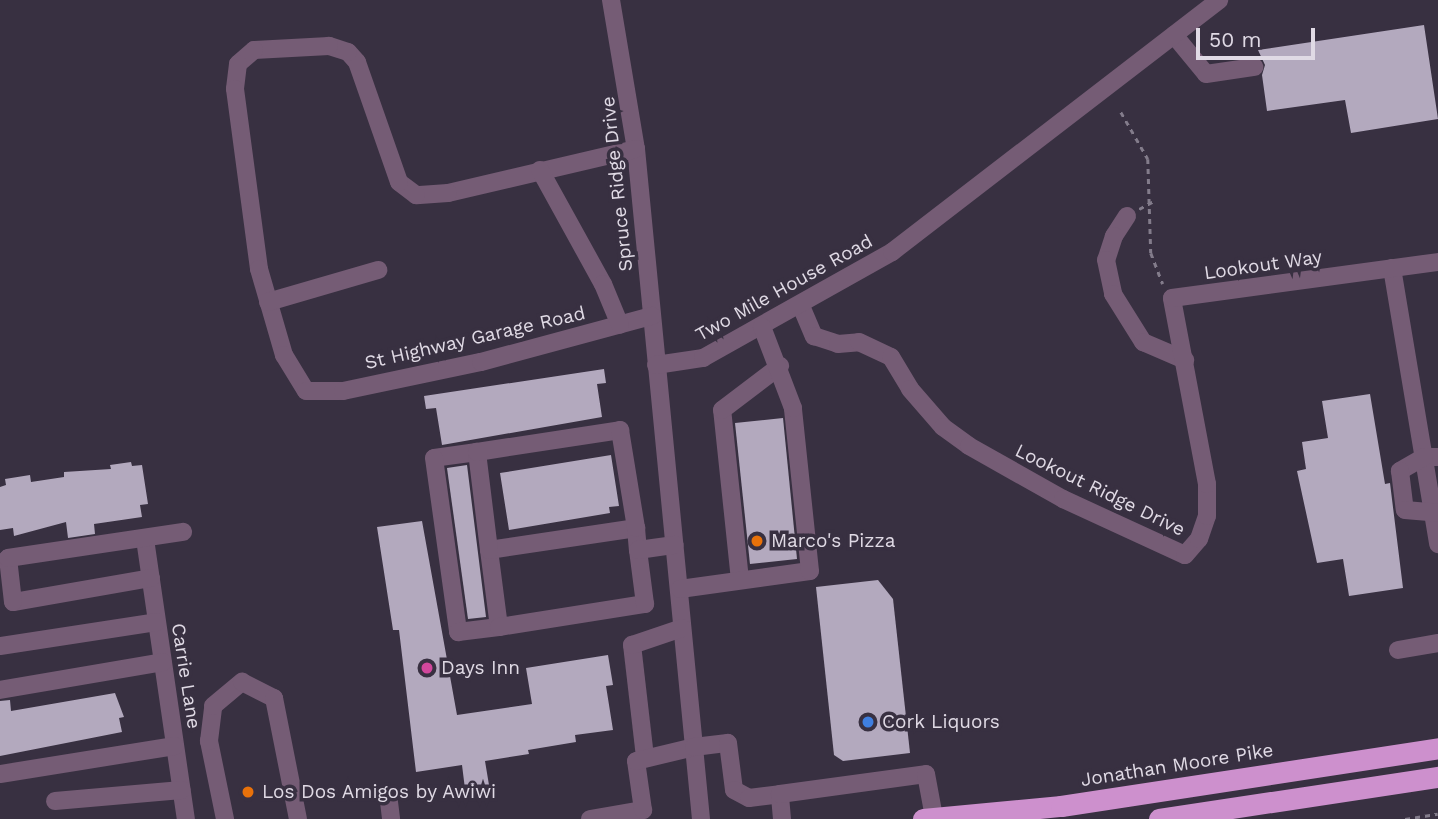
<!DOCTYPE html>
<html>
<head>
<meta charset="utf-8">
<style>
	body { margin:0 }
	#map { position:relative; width:1438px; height:819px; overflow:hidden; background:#383041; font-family:"Work Sans",sans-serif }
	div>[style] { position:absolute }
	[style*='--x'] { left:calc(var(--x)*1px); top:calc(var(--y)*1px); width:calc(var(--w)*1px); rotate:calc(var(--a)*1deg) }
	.building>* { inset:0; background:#b3a9be }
	.path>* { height:2.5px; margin-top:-1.25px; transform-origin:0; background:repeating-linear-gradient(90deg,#837c8b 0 5px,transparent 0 10px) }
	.minor>* { height:18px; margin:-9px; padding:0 9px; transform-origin:9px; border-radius:9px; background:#755c75 }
	.highway>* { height:21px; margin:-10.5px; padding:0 10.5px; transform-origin:10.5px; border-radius:10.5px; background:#cd90cd }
	.dots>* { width:19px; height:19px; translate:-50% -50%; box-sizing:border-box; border:4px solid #383041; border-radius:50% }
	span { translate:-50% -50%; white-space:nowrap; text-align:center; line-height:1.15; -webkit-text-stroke:7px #383041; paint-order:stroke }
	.street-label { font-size:19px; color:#e0dae5 }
	.poi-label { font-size:19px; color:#e0dae5 }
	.left { translate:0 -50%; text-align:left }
	.scale { position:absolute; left:1196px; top:28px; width:119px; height:32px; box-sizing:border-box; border:4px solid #e0dae5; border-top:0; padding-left:9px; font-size:21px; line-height:24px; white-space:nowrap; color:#e0dae5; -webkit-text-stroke:5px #383041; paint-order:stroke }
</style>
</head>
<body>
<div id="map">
	<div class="building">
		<i style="clip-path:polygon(1424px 25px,1438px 119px,1351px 133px,1345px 100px,1267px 111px,1262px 75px,1265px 65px,1258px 50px)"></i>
		<i style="clip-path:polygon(604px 369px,606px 383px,597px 384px,602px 417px,442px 445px,436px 408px,426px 409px,424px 396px)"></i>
		<i style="clip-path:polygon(1370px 394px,1385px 484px,1390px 483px,1403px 588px,1349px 596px,1343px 559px,1317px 563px,1297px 471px,1306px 469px,1302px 442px,1328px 438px,1322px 401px)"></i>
		<i style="clip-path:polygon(783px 418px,797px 559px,750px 564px,735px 423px)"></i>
		<i style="clip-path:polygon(611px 455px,619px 506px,609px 507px,610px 513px,509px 530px,500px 473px)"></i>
		<i style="clip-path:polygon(131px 462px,132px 466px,142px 465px,148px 504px,140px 505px,142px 517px,94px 524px,95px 534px,68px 538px,66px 522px,14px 536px,13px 528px,0 530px,0 487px,6px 485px,5px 479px,30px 475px,31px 482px,64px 477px,64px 472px,111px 469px,110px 465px)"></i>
		<i style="clip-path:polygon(467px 465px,486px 617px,468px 619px,447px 468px)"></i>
		<i style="clip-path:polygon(422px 521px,457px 715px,532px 704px,526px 668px,608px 655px,613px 685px,606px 686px,613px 730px,575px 735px,576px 742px,528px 750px,529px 754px,485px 761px,489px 785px,465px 789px,462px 765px,416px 772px,399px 630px,393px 630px,377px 527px)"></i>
		<i style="clip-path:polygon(878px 580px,893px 599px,910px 753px,843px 761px,834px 755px,816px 587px)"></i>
		<i style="clip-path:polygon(115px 693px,124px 717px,119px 718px,122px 732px,0 756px,0 701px,10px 700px,11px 711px)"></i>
	</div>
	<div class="path">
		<i style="--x:1121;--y:112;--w:54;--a:60.1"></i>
		<i style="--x:1148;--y:159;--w:94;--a:88.2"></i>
		<i style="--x:1151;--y:253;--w:33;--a:69"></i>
		<i style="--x:1139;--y:209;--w:15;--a:-28"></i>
		<i style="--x:1405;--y:819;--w:33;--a:-9"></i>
	</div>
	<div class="minor">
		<i style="--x:611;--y:0;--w:151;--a:80.5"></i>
		<i style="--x:636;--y:149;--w:673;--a:84.46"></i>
		<i style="--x:1174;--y:35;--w:50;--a:50.6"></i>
		<i style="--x:1206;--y:74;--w:49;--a:-8.3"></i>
		<i style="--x:636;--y:149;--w:193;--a:166.8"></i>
		<i style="--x:448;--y:193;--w:32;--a:176"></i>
		<i style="--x:416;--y:195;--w:21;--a:-143"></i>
		<i style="--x:399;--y:182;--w:127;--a:-109.3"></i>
		<i style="--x:357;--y:62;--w:13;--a:-132"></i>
		<i style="--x:348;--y:52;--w:20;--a:-162"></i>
		<i style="--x:329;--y:46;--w:75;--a:176.9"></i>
		<i style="--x:254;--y:50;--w:21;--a:139"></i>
		<i style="--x:238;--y:64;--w:25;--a:97"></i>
		<i style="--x:235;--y:89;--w:182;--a:82.4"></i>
		<i style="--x:259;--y:269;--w:90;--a:73.8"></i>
		<i style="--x:284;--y:355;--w:42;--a:58.6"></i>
		<i style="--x:306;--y:391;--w:37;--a:0"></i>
		<i style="--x:343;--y:391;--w:141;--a:-11.9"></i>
		<i style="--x:481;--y:362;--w:177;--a:-15.1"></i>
		<i style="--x:540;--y:170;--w:130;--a:61.1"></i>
		<i style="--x:603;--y:284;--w:44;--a:67.5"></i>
		<i style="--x:1127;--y:216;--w:24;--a:123"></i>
		<i style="--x:1114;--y:236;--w:25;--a:108"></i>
		<i style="--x:1106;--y:260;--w:35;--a:78"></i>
		<i style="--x:1113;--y:294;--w:57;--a:58"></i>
		<i style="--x:1143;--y:342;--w:46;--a:23.2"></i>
		<i style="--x:1392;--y:268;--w:280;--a:80.5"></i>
		<i style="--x:268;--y:302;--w:115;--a:-16.2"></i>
		<i style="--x:801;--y:306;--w:33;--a:67"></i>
		<i style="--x:814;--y:336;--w:25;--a:18"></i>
		<i style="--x:838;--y:344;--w:21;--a:-5"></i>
		<i style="--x:859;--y:342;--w:35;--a:25"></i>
		<i style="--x:891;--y:357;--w:37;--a:59"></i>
		<i style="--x:910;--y:389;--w:50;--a:49"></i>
		<i style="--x:943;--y:427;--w:32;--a:36"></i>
		<i style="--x:969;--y:446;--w:108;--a:29.4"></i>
		<i style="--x:1063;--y:499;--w:134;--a:24.7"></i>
		<i style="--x:1185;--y:555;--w:21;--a:-49"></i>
		<i style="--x:1199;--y:539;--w:24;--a:-71"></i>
		<i style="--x:1207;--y:516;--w:32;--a:-90"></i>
		<i style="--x:1207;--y:484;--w:189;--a:-100.7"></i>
		<i style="--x:1172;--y:298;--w:268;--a:-7.7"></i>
		<i style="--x:656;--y:365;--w:48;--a:-8.5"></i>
		<i style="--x:703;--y:358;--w:217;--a:-29.3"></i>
		<i style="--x:892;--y:252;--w:413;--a:-37.6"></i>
		<i style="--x:477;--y:452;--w:43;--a:172.1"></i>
		<i style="--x:434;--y:458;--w:176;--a:82.1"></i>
		<i style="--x:458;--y:632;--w:41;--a:-7"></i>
		<i style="--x:499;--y:627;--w:78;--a:-97.4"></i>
		<i style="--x:489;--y:550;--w:149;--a:-8.5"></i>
		<i style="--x:636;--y:528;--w:22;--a:85"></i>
		<i style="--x:1438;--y:457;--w:14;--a:180"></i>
		<i style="--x:1424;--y:457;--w:28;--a:150"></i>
		<i style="--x:1400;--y:471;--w:39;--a:83"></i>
		<i style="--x:1405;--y:510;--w:33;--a:5"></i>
		<i style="--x:145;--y:539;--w:283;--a:81.7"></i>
		<i style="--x:489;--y:550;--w:99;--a:-97"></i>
		<i style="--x:477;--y:452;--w:145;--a:-8.7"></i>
		<i style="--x:620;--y:430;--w:99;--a:80.7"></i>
		<i style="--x:151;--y:578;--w:140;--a:170.1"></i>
		<i style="--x:13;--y:602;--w:44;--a:-96.5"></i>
		<i style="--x:8;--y:558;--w:177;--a:-8.5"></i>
		<i style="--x:740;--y:580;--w:171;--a:-96"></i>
		<i style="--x:722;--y:410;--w:73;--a:-37.2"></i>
		<i style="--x:680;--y:589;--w:131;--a:-7.9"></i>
		<i style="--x:810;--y:571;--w:164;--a:-96"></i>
		<i style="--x:793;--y:408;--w:87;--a:-110.9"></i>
		<i style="--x:499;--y:627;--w:148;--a:-9"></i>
		<i style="--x:645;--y:604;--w:54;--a:-97.4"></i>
		<i style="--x:638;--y:550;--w:37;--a:-8"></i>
		<i style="--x:0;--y:646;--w:158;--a:-8.7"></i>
		<i style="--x:1398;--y:650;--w:41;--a:-9.9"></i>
		<i style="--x:0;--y:690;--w:165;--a:-9.7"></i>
		<i style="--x:645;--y:757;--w:113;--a:-96.6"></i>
		<i style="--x:632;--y:645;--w:53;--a:-18.8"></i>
		<i style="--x:0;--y:774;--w:177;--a:-9.1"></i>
		<i style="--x:55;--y:801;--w:127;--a:-5"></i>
		<i style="--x:389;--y:802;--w:17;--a:83"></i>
		<i style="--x:225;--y:819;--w:80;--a:-101.6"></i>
		<i style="--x:209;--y:741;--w:35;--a:-83"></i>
		<i style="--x:213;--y:706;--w:38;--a:-40"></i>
		<i style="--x:242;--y:682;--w:36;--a:27"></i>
		<i style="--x:274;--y:698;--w:123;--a:78.8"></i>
		<i style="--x:590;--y:819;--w:54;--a:-9.6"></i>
		<i style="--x:643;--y:810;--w:49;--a:-98.1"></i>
		<i style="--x:636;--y:761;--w:60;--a:-13.6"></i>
		<i style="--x:694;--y:747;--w:34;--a:-7"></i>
		<i style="--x:728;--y:743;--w:47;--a:82.7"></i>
		<i style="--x:734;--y:790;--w:17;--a:28"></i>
		<i style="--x:749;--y:798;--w:31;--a:-7"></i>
		<i style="--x:782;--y:819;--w:25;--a:-95"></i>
		<i style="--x:780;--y:794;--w:147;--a:-7.8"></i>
		<i style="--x:926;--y:774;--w:44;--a:79.5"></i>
	</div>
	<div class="highway">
		<i style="--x:923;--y:819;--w:139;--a:-5.4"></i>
		<i style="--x:1061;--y:806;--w:381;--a:-8.7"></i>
		<i style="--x:1159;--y:819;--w:282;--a:-8.6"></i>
	</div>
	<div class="dots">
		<i style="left:757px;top:541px;background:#e8710a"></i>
		<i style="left:427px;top:668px;background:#d1479c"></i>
		<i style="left:868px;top:722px;background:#3f7fe0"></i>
		<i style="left:248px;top:792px;background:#e8710a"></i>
	</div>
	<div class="street-label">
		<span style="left:617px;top:184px;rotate:-96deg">Spruce Ridge Drive</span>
		<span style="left:1263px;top:265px;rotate:-8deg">Lookout Way</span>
		<span style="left:784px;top:288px;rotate:-29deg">Two Mile House Road</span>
		<span style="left:475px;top:338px;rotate:-13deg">St Highway Garage Road</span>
		<span style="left:1100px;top:490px;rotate:26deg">Lookout Ridge Drive</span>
		<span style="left:186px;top:676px;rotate:81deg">Carrie Lane</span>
		<span style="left:1177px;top:765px;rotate:-9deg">Jonathan Moore Pike</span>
	</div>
	<div class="poi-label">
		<span class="left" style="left:771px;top:541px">Marco's Pizza</span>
		<span class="left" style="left:441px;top:668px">Days Inn</span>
		<span class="left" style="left:882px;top:722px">Cork Liquors</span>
		<span class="left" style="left:262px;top:792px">Los Dos Amigos by Awiwi</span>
	</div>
	<div class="scale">50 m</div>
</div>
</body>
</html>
